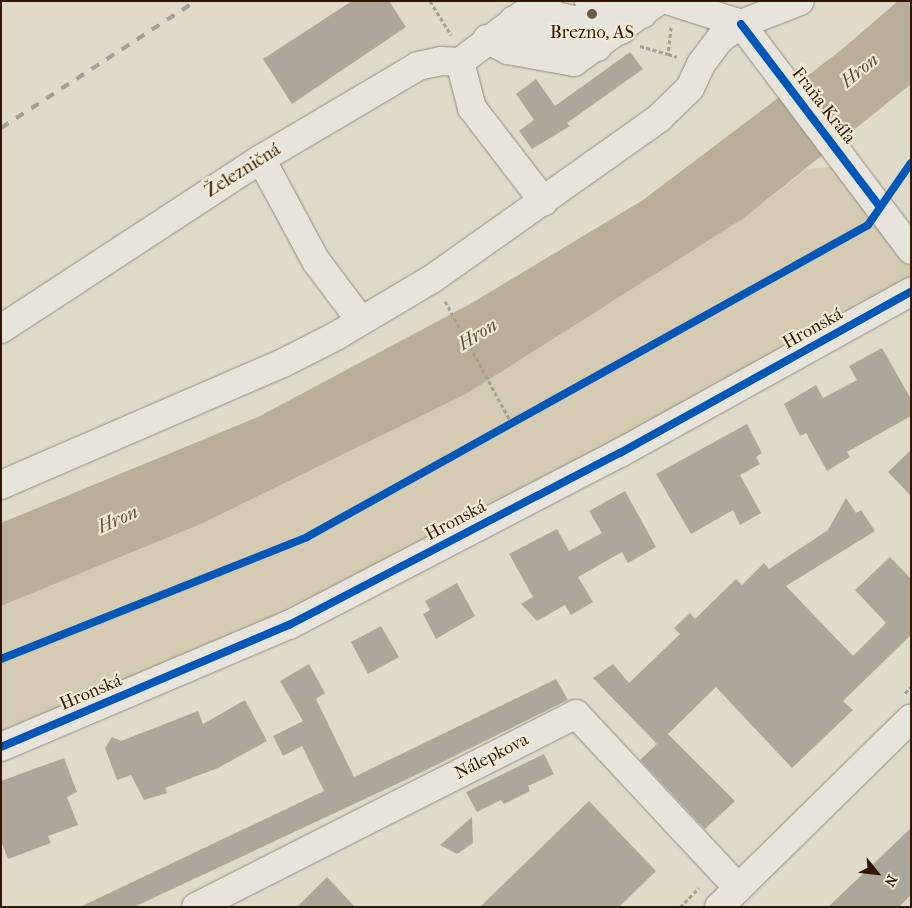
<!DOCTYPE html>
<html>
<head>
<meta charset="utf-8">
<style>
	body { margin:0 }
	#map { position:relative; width:912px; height:908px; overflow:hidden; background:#e0dbc9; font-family:"IM FELL French Canon",serif }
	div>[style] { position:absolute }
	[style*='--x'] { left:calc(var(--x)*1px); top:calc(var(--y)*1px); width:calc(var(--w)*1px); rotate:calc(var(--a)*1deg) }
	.green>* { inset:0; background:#d4cbb2 }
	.water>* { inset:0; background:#baae96 }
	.building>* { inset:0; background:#ada79a }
	.path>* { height:3px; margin-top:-1.5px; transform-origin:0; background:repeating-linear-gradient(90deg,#a49f96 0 4px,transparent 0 6.5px) }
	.roads { filter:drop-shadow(0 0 1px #918a7e) drop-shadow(0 0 1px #918a7e) }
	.minor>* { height:28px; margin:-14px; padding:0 14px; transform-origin:14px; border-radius:14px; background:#e7e4dc }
	.rail>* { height:4px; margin-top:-2px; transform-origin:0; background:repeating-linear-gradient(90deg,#a49f96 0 9px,transparent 0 18px) }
	.cycleway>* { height:8px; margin:-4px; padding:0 4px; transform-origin:4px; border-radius:4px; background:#0057b8 }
	.dots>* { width:14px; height:14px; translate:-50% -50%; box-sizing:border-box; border:2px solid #f1ebd6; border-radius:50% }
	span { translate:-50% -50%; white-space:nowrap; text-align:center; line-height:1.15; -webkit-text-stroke:4.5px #f1ebd6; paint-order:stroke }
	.poi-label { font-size:18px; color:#311603 }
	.street-label { font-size:18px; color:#311603 }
	.water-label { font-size:19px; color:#614b35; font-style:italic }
	.frame { position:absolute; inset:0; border:2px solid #311603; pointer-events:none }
	.north { position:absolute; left:852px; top:848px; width:50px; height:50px; -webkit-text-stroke:4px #f1ebd6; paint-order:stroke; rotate:119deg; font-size:14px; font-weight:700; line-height:20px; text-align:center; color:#311603 }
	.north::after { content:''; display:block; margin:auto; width:18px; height:22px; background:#311603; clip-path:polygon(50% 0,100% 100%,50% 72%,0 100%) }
</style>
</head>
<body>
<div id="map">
	<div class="green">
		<i style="clip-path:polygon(850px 165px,911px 250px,911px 292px,620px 453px,1px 747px,1px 606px,203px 523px,466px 394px,744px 218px,807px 169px)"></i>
	</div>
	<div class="water">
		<i style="clip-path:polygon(898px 1px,911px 1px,911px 84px,744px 218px,466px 394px,203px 523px,1px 606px,1px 523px,258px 417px,470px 304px,643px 200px,840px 51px)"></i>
	</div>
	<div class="building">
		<i style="clip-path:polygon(352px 1px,389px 1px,406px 27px,292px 104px,263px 59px)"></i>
		<i style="clip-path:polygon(630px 52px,643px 69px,567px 123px,570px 126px,532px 149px,519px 131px,534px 120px,516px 94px,536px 79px,555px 106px)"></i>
		<i style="clip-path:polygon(882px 348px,911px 399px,911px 416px,847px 452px,850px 457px,827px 471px,806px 433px,800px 436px,784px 404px,816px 385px,823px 398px,857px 380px,849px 366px)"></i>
		<i style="clip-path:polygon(747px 424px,762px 453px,756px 457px,760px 464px,740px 475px,761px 513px,740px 525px,733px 510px,691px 534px,656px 474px)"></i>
		<i style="clip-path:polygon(911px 450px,911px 496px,888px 472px)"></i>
		<i style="clip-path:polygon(625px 491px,656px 547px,628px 563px,622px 552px,578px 577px,593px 602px,571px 615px,565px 605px,537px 621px,521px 604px,533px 597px,509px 554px,557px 529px,569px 551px,602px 533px,589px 511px)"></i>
		<i style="clip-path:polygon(846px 498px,856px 513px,861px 510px,875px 531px,786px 586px,853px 656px,886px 623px,855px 590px,890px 557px,911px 579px,911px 635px,843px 701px,853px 710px,792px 768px,716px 687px,664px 738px,668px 734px,735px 801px,705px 829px,640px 760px,657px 744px,593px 678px,613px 664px,629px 683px,680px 634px,674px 628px,690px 613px,695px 619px,736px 579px,742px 585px,764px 563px,769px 569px,828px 530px)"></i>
		<i style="clip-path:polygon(457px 583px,475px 616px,436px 639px,423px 614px,430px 610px,425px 601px)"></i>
		<i style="clip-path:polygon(381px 626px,399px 657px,368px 674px,351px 642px)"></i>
		<i style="clip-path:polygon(309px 664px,325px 693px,316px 699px,354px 777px,556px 679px,568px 700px,416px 775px,134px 907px,80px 907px,324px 791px,302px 746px,283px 756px,273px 736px,303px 721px,280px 681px)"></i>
		<i style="clip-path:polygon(245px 700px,267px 741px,218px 768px,165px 788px,167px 793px,144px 800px,131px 775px,117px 780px,105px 748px,112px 737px,121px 741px,198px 711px,203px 724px)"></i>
		<i style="clip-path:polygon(544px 754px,554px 774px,528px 786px,530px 791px,504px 804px,501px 800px,477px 812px,466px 792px)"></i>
		<i style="clip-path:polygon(64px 758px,77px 792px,67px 797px,78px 825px,48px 836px,51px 843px,8px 859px,1px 841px,1px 781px)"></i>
		<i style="clip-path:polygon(589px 801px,656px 871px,619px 907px,480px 907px)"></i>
		<i style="clip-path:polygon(472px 817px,473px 843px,457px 854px,440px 845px)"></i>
		<i style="clip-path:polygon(911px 828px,911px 895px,899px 907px,828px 907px)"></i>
		<i style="clip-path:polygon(327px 877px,355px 907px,297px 907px)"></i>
	</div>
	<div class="path">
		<i style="--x:430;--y:1;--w:40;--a:58"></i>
		<i style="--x:671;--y:27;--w:27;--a:96"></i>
		<i style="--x:668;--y:54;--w:9;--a:18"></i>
		<i style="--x:640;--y:46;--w:29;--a:16"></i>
		<i style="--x:445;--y:301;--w:140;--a:61.4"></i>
		<i style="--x:905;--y:693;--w:8;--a:-45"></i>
		<i style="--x:680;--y:907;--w:27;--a:-45"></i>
	</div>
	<div class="roads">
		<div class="minor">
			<i style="--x:589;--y:1;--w:55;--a:13.8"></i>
			<i style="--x:670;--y:1;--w:75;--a:17.9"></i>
			<i style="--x:540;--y:2;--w:21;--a:43"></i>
			<i style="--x:555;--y:16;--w:68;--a:11.8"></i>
			<i style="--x:514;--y:20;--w:22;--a:36"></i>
			<i style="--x:532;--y:33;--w:67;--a:12"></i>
			<i style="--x:741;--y:24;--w:283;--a:53"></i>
			<i style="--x:487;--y:39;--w:24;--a:28"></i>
			<i style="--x:508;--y:50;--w:67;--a:10.3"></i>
			<i style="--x:574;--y:62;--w:104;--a:-36"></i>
			<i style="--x:460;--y:62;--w:48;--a:75.4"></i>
			<i style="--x:472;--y:108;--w:118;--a:52.5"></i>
			<i style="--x:261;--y:159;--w:116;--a:61.7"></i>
			<i style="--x:316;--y:261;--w:75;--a:53.1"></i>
			<i style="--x:1;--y:329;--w:311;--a:-33.2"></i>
			<i style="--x:261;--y:159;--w:182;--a:-30.6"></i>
			<i style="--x:418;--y:66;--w:24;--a:-12"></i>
			<i style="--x:441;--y:61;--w:19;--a:3"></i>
			<i style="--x:460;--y:62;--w:101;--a:-37"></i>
			<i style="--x:1;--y:485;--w:307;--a:-23.4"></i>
			<i style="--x:283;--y:363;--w:59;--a:-27"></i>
			<i style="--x:336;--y:336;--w:112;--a:-30.7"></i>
			<i style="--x:432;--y:279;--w:278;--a:-35.3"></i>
			<i style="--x:659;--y:118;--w:43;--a:-44.1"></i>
			<i style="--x:690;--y:88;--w:26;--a:-65"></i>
			<i style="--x:701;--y:64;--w:31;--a:-53"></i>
			<i style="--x:720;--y:39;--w:26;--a:-36"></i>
			<i style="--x:741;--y:24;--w:63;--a:-21.3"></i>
			<i style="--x:1;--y:747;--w:313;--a:-23"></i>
			<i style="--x:289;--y:625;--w:373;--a:-27.5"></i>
			<i style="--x:620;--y:453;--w:333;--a:-29"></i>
			<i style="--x:196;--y:907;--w:426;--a:-26.9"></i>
			<i style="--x:576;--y:714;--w:238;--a:47"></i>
			<i style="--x:719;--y:907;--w:269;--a:-44.5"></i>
		</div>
	</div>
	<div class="rail">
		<i style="--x:1;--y:128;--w:233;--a:-33.1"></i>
	</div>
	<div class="cycleway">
		<i style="--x:741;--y:24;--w:230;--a:52.8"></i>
		<i style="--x:1;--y:659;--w:329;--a:-21.7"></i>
		<i style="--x:307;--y:537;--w:642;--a:-29.08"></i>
		<i style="--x:868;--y:225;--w:75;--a:-55.3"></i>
		<i style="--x:1;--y:747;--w:313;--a:-23"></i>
		<i style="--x:289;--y:625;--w:373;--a:-27.5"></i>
		<i style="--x:620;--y:453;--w:333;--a:-29"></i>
	</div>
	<div class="dots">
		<i style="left:592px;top:14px;background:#6e5b48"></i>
	</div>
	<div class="poi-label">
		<span style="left:592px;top:33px">Brezno, AS</span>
	</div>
	<div class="street-label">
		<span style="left:823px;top:106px;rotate:52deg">Fraňa Kráľa</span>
		<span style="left:243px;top:171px;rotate:-32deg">Železničná</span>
		<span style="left:813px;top:329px;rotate:-29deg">Hronská</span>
		<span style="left:456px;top:521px;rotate:-28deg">Hronská</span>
		<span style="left:91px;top:693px;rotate:-23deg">Hronská</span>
		<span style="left:492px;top:757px;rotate:-27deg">Nálepkova</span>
	</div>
	<div class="water-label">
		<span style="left:860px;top:71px;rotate:-39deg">Hron</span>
		<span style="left:478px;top:335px;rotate:-32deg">Hron</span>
		<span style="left:118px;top:520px;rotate:-24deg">Hron</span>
	</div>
	<div class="frame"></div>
	<div class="north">N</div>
</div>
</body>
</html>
